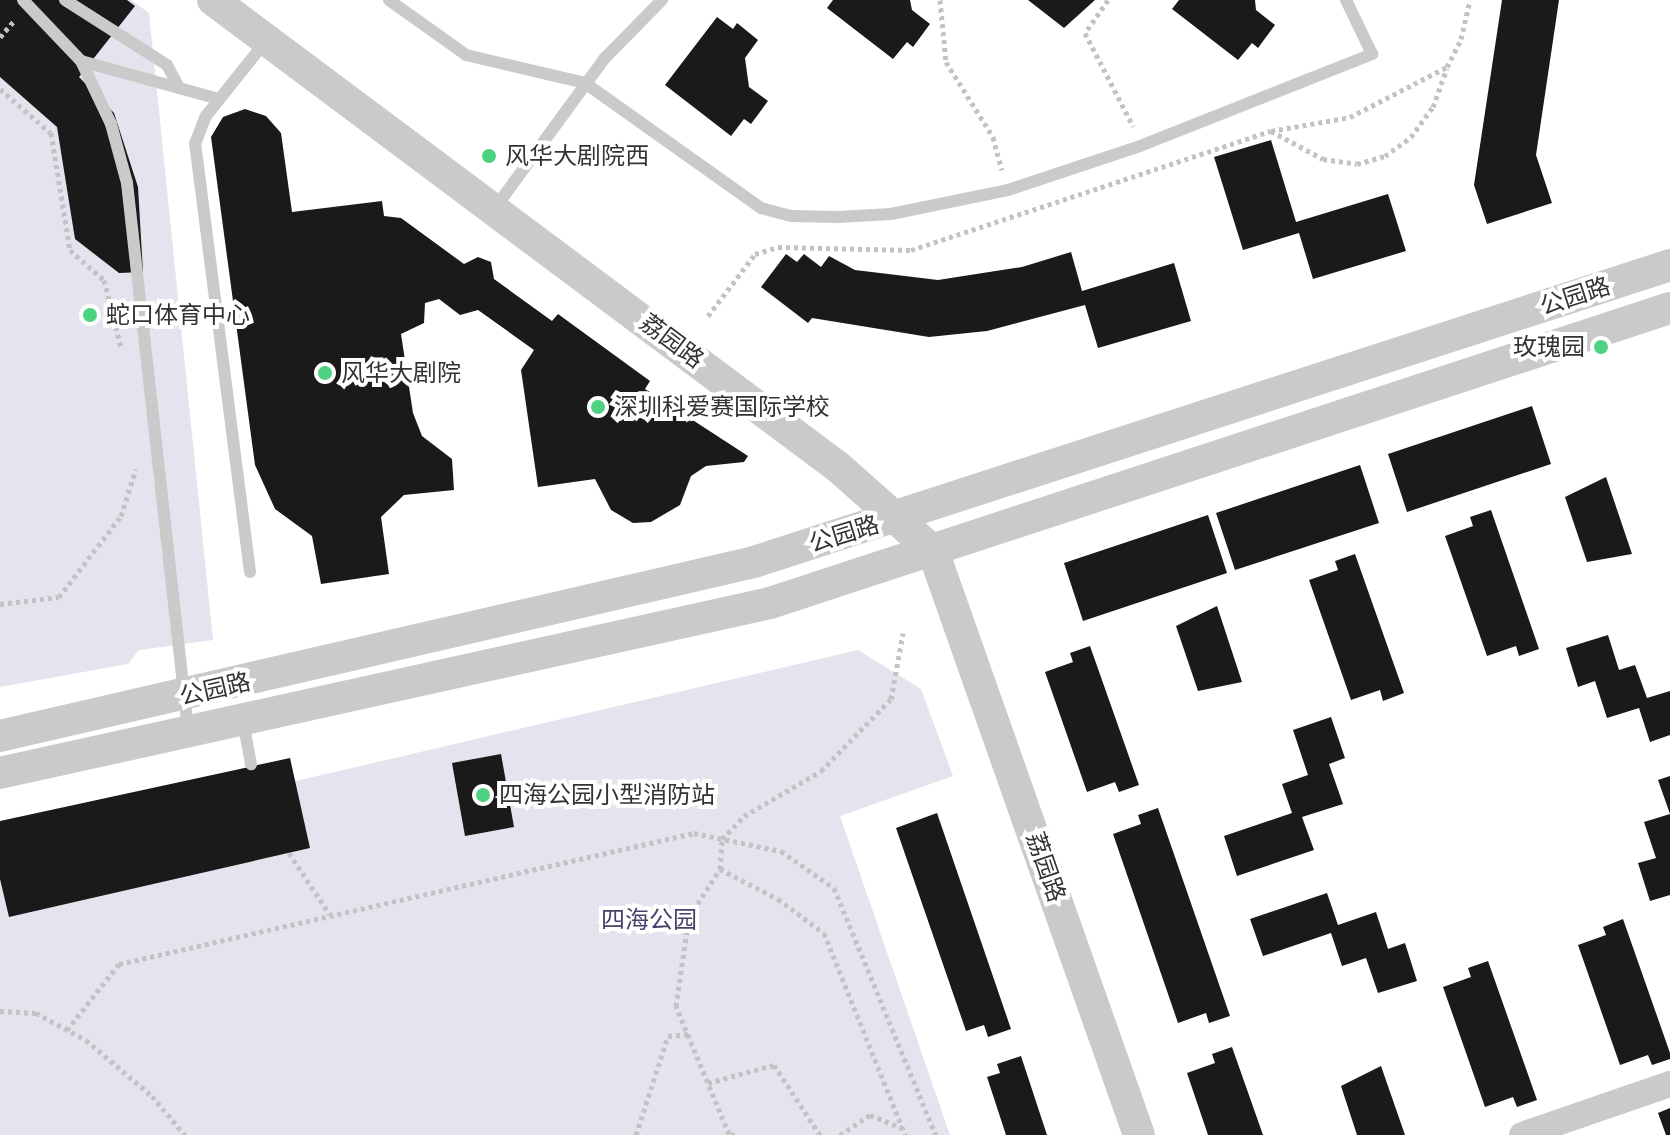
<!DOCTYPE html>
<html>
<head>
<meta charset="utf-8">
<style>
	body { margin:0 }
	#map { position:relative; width:1670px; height:1135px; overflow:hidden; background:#fff; font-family:"PT Sans Narrow","Noto Sans SC",sans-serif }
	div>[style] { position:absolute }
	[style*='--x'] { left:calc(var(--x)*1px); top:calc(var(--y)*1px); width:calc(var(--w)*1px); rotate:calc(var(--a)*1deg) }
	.green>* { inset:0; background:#e3e4ed }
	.building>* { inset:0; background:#1a1a1a }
	.path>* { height:5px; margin-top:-2.5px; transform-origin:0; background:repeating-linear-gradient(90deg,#c3c3c3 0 4px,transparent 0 8px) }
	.service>* { height:12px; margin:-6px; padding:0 6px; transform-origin:6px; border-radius:6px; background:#cacaca }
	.minor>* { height:26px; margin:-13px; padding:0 13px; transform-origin:13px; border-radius:13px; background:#cacaca }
	.tertiary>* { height:32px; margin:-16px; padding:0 16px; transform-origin:16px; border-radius:16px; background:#cacaca }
	.dots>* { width:22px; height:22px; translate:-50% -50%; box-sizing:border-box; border:4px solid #fff; border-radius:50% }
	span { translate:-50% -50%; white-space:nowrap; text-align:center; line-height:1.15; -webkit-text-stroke:8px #fff; paint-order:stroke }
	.poi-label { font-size:24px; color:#333 }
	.left { translate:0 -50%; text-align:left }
	.right { translate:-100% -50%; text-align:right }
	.street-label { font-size:24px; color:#333 }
	.park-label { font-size:24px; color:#44446a }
</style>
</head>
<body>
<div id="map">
	<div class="green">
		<i style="clip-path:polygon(0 0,131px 0,149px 13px,213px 640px,139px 650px,128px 664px,0 687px)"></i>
		<i style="clip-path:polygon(858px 650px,921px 689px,953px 776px,840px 816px,950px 1135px,0 1135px,0 850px)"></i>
	</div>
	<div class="building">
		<i style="clip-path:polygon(0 0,127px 0,135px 6px,79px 77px,114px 113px,138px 187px,143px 272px,119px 273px,75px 239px,57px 127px,0 77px)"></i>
		<i style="clip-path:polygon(833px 0,910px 0,912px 10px,930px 24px,913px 47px,907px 42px,893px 59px,827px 8px)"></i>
		<i style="clip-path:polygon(1028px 0,1095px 0,1064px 28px)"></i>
		<i style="clip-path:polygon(1179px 0,1255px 0,1256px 10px,1275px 25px,1258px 48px,1252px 43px,1238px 60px,1172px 9px)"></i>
		<i style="clip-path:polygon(1502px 0,1559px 0,1536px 155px,1552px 203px,1487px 224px,1474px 185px)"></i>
		<i style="clip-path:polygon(717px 17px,733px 29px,737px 23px,758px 40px,745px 58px,749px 87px,768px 101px,751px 124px,744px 119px,731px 136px,665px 85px)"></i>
		<i style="clip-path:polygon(245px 109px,266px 116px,281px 133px,292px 212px,382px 201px,384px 216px,401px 218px,464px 264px,478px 257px,491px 262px,494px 279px,552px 321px,558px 314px,650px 381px,645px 389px,748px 456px,744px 462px,706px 466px,691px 476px,680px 505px,651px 522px,633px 523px,611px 510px,595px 479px,538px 487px,521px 370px,534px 350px,478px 310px,460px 315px,439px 299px,425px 303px,424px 323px,401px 334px,413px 413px,422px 436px,452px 459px,454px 490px,404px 495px,381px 517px,389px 574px,321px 584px,312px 536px,275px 509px,255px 465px,211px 137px,223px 117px)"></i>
		<i style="clip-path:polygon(1271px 140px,1296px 222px,1388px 194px,1406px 251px,1313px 279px,1299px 233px,1243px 250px,1214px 157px)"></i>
		<i style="clip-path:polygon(1071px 252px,1082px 291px,1174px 263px,1191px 321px,1098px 348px,1085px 305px,987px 331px,929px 337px,812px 318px,808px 323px,761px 287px,786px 254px,797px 262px,804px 254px,821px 267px,829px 256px,855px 270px,938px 280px,1022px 267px)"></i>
		<i style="clip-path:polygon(1532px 406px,1551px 464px,1407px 512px,1388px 454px)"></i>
		<i style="clip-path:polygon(1360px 465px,1379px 523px,1235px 570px,1216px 513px)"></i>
		<i style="clip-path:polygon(1606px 477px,1632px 554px,1587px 562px,1565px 497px)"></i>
		<i style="clip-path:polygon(1491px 510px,1539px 649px,1519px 656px,1516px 646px,1487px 656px,1445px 536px,1473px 526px,1470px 517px)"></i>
		<i style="clip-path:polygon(1208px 515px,1227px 573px,1083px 621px,1064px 563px)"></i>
		<i style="clip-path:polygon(1355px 554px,1404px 693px,1383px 701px,1380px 690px,1351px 700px,1309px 580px,1338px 570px,1335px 561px)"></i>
		<i style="clip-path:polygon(1217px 606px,1242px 682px,1198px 691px,1176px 626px)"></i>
		<i style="clip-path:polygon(1608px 635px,1619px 670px,1635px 665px,1647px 698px,1670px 691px,1670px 735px,1650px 742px,1639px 708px,1607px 718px,1595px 681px,1578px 687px,1566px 648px)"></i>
		<i style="clip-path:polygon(1090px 646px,1139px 785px,1119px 792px,1115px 782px,1087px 792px,1045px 672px,1073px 662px,1070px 653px)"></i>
		<i style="clip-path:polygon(1331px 717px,1345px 758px,1329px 764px,1343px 804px,1302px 817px,1314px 850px,1237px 876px,1224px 836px,1292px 813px,1282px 784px,1308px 775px,1293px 730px)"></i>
		<i style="clip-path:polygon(501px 754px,514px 827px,465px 836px,452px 763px)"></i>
		<i style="clip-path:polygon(290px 758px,310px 848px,9px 917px,0 879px,0 821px)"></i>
		<i style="clip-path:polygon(1670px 776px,1670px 895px,1650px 901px,1638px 863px,1656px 858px,1644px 822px,1670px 814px,1658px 780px)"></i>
		<i style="clip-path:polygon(1158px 808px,1230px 1016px,1209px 1023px,1206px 1013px,1178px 1023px,1113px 834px,1141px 824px,1138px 815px)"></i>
		<i style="clip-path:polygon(937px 813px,1011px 1029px,988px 1037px,984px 1025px,966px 1031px,896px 828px)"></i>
		<i style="clip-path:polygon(1327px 893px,1338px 925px,1376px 912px,1388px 949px,1405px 943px,1417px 981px,1378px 993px,1366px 958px,1342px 966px,1331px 933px,1263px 956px,1250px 919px)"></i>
		<i style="clip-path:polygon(1623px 919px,1670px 1053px,1670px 1059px,1652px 1065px,1648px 1055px,1620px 1065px,1578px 945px,1606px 935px,1603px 927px)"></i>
		<i style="clip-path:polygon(1488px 961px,1537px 1100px,1517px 1107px,1513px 1097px,1485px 1107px,1443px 987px,1471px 977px,1468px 968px)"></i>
		<i style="clip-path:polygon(1232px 1047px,1263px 1135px,1208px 1135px,1187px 1073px,1215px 1063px,1212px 1054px)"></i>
		<i style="clip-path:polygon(1021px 1056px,1047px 1135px,1006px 1135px,987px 1077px,1000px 1073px,997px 1064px)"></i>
		<i style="clip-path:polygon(1381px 1066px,1405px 1135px,1357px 1135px,1341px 1086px)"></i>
		<i style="clip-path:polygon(1670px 1108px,1670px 1135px,1666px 1135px,1658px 1113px)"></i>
	</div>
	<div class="path">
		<i style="--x:940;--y:0;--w:62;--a:84.5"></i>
		<i style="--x:946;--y:62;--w:89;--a:57.9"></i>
		<i style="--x:993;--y:137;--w:34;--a:75"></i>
		<i style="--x:1108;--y:0;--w:40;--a:124.9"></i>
		<i style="--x:1085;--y:33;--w:105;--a:62.7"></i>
		<i style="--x:0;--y:37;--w:23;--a:-49"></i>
		<i style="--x:0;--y:89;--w:67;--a:40.8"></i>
		<i style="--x:51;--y:133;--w:119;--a:80.8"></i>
		<i style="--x:70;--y:250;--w:45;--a:41.4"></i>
		<i style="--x:104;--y:280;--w:69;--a:75.8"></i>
		<i style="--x:1271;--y:131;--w:59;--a:28.3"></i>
		<i style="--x:1323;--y:159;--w:34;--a:8"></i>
		<i style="--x:1357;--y:164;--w:29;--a:-16"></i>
		<i style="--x:1385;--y:156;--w:32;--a:-36"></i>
		<i style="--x:1411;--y:137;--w:37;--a:-54"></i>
		<i style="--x:1433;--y:107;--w:41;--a:-70.3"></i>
		<i style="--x:708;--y:316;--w:78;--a:-52.8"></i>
		<i style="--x:755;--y:254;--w:24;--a:-17"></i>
		<i style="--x:778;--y:247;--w:133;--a:1.3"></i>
		<i style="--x:911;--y:250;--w:379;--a:-18.3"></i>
		<i style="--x:1271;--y:131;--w:80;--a:-10"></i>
		<i style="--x:1350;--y:117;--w:109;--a:-27.3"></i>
		<i style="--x:1447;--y:67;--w:31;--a:-63"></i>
		<i style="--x:1461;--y:39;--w:40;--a:-77"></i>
		<i style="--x:0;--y:604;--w:59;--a:-6.8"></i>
		<i style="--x:59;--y:597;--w:102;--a:-52.6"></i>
		<i style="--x:121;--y:516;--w:49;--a:-72.3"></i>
		<i style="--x:289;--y:853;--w:74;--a:56.5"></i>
		<i style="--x:720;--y:869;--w:65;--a:27.3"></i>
		<i style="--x:778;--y:899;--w:57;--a:36.5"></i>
		<i style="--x:824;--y:933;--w:218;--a:68.1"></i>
		<i style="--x:0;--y:1011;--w:36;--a:3"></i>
		<i style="--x:36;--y:1013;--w:57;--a:28.4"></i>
		<i style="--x:86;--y:1040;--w:87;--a:40.3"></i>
		<i style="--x:152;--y:1096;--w:51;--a:49.8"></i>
		<i style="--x:67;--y:1030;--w:84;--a:-51.8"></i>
		<i style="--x:119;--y:964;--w:590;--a:-12.83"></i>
		<i style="--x:694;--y:833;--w:89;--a:11.7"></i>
		<i style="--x:781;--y:851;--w:65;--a:34.9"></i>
		<i style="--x:834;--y:888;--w:267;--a:67.6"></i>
		<i style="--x:708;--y:1083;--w:68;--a:-15.3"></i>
		<i style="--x:774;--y:1065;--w:84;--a:56.7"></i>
		<i style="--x:636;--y:1135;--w:104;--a:-72.1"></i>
		<i style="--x:668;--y:1036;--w:20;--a:-6"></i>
		<i style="--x:735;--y:1135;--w:6;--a:-171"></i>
		<i style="--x:729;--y:1134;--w:139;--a:-112.5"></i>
		<i style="--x:676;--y:1006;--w:90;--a:-81.7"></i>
		<i style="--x:689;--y:917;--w:57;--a:-57.1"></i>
		<i style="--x:720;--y:869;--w:30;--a:-86"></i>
		<i style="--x:722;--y:839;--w:32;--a:-46"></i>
		<i style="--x:744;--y:816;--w:89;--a:-30.3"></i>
		<i style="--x:821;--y:771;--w:100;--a:-45.8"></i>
		<i style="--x:891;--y:699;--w:67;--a:-79.7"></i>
		<i style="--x:840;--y:1135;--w:36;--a:-34"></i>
		<i style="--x:870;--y:1115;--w:35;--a:22"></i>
	</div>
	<div class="service">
		<i style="--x:23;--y:0;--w:84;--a:46.4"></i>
		<i style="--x:81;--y:61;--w:70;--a:64.5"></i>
		<i style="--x:111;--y:124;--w:61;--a:74.8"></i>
		<i style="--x:127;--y:183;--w:549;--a:83.63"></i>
		<i style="--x:65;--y:0;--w:121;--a:32.5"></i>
		<i style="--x:167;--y:65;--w:26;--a:62"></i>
		<i style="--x:389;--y:0;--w:95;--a:35.5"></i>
		<i style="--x:466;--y:55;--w:122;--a:13.2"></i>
		<i style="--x:585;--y:83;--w:216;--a:35.4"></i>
		<i style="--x:761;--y:208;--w:31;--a:15"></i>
		<i style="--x:791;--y:216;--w:47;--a:1.2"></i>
		<i style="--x:838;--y:217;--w:53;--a:-3.2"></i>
		<i style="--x:891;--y:214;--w:119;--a:-11.6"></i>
		<i style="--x:1008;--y:190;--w:139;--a:-18.4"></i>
		<i style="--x:1140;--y:146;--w:250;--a:-21.6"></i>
		<i style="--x:1372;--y:54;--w:60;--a:-115.7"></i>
		<i style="--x:81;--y:61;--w:143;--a:15.4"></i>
		<i style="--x:495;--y:208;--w:185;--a:-53.8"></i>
		<i style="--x:604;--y:59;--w:83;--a:-45.5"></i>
		<i style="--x:250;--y:572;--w:432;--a:-97.3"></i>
		<i style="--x:195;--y:144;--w:30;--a:-69"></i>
		<i style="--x:206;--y:116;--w:95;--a:-51.4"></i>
		<i style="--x:243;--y:721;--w:44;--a:79.5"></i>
	</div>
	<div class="minor">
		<i style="--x:1522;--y:1135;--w:157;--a:-19"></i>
	</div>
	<div class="tertiary">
		<i style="--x:213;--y:0;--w:780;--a:36.77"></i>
		<i style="--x:838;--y:467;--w:127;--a:41.5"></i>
		<i style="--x:933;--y:551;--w:619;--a:70.57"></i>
		<i style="--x:0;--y:736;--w:774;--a:-12.99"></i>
		<i style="--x:754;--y:562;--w:963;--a:-17.96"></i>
		<i style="--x:0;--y:773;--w:789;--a:-12.45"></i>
		<i style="--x:770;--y:603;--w:947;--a:-18.15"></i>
	</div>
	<div class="dots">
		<i style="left:489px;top:156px;background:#4cd281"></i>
		<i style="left:90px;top:315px;background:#4cd281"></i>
		<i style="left:1601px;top:347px;background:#4cd281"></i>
		<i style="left:325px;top:373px;background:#4cd281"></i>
		<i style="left:598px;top:407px;background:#4cd281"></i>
		<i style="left:483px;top:795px;background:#4cd281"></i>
	</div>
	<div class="poi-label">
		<span class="left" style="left:505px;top:156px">风华大剧院西</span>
		<span class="left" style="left:106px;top:315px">蛇口体育中心</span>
		<span class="right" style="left:1585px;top:347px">玫瑰园</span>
		<span class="left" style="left:341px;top:373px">风华大剧院</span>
		<span class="left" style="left:614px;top:407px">深圳科爱赛国际学校</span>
		<span class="left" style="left:499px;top:795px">四海公园小型消防站</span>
	</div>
	<div class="street-label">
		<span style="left:1575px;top:296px;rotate:-18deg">公园路</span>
		<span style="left:672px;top:341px;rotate:37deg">荔园路</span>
		<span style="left:844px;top:534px;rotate:-17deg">公园路</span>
		<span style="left:215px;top:689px;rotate:-13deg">公园路</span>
		<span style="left:1046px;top:867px;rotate:71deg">荔园路</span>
	</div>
	<div class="park-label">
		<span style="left:649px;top:920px">四海公园</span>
	</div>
</div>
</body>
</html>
